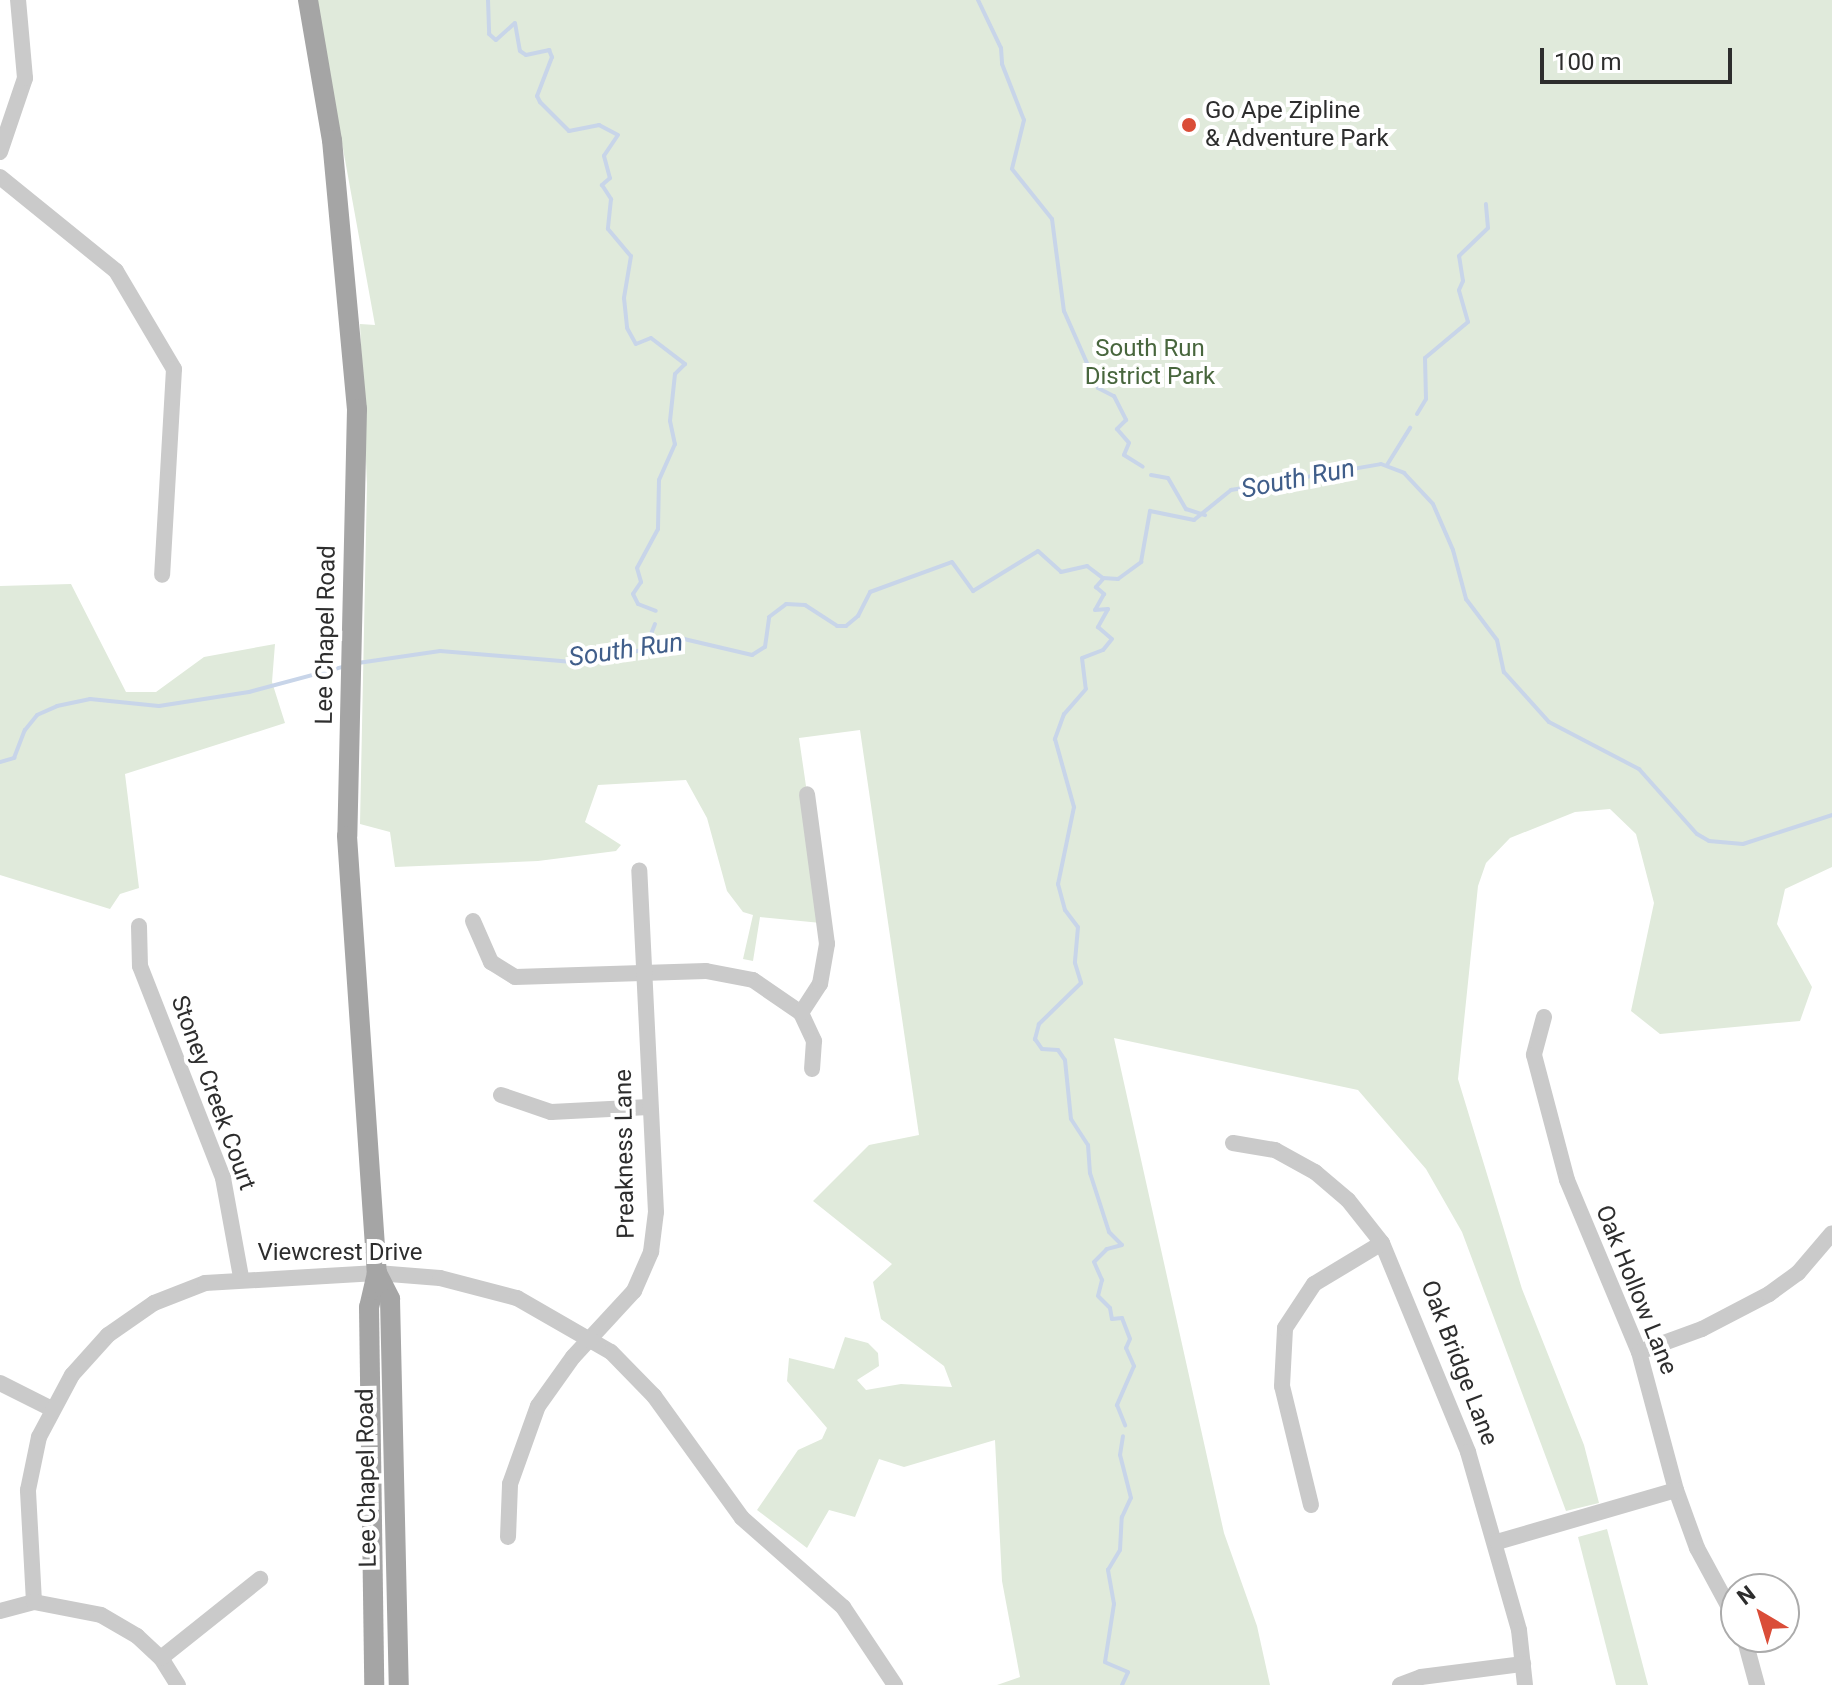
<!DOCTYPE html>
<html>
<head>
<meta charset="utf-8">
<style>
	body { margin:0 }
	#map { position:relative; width:1832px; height:1685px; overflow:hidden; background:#fff; font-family:Roboto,sans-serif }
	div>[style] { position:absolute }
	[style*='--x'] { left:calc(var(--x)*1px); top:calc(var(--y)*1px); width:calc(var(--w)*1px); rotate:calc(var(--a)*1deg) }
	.green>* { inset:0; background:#e0eadb }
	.stream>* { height:4px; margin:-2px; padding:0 2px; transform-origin:2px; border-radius:2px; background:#c8d5e9 }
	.minor>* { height:16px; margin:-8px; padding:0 8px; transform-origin:8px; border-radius:8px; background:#cacaca }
	.major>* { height:20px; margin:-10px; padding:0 10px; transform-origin:10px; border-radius:10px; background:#a5a5a5 }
	.dots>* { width:22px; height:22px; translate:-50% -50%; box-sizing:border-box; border:4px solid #fff; border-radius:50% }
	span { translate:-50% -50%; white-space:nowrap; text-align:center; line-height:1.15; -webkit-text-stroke:8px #fff; paint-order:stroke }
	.poi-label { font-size:24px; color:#2d2d2d }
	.left { translate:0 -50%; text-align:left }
	.park-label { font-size:24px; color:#48663d }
	.street-label { font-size:24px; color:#2d2d2d }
	.water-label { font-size:26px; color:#405e8a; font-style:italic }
	.north { position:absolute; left:1720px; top:1573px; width:80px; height:80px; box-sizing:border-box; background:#fff; border:2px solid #ababab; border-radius:50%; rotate:322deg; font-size:22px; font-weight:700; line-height:32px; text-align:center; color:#2d2d2d }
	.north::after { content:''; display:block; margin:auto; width:28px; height:36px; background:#da4d38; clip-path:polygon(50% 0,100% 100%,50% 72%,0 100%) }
	.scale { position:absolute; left:1540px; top:48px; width:192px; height:36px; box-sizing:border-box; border:4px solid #2d2d2d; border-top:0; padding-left:10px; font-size:24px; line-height:28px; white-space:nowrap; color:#2d2d2d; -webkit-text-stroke:6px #fff; paint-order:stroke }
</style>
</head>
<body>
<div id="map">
	<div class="green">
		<i style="clip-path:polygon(316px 0,1832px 0,1832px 867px,1785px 889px,1777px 924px,1812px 987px,1800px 1021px,1660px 1034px,1631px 1011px,1654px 903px,1636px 834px,1610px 809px,1575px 812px,1510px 838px,1486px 863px,1478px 886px,1458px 1079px,1522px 1289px,1584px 1445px,1599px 1503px,1566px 1511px,1462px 1232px,1426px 1169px,1358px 1090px,1114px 1038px,1224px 1533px,1257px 1626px,1270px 1685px,997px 1685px,1020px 1677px,1002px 1581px,995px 1440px,904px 1467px,879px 1459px,855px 1517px,829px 1510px,807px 1548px,757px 1510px,798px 1450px,822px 1439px,827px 1428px,787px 1381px,789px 1358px,834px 1369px,845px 1337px,868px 1343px,878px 1353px,879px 1366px,857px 1380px,866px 1390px,901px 1384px,952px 1387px,944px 1366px,881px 1319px,873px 1282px,892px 1264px,813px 1201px,869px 1145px,919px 1135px,860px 730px,799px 738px,828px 937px,819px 976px,821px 923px,760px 917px,753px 961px,743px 959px,753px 915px,743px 912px,727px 891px,707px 818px,686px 780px,598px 785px,585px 822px,621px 845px,616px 851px,538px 861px,395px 867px,390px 832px,360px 824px,367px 484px,360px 324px,375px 325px)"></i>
		<i style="clip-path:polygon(71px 584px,126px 692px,156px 692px,204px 657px,275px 644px,272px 682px,285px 723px,125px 774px,139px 888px,120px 894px,110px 909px,0 875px,0 586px)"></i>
		<i style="clip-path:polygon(1607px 1529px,1648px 1685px,1616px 1685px,1578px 1537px)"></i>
	</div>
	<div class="stream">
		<i style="--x:488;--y:0;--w:34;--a:88"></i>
		<i style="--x:489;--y:34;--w:9;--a:41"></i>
		<i style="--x:496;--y:40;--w:25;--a:-42"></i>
		<i style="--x:515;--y:23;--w:28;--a:80"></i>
		<i style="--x:520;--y:51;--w:7;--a:34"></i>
		<i style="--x:526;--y:55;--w:24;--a:-12"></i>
		<i style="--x:549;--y:50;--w:8;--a:67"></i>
		<i style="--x:552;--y:57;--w:42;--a:111"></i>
		<i style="--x:537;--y:96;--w:7;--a:63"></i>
		<i style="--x:540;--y:102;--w:41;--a:45"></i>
		<i style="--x:569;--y:131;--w:31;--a:-11"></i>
		<i style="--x:599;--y:125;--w:21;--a:28"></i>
		<i style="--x:618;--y:135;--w:25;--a:124"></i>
		<i style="--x:604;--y:156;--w:23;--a:75"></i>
		<i style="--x:610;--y:178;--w:11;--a:139"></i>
		<i style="--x:602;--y:185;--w:17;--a:57"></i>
		<i style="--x:611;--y:199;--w:30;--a:96"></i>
		<i style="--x:608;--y:229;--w:35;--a:50"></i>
		<i style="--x:631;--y:256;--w:43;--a:99.5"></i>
		<i style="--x:624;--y:298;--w:30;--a:84"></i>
		<i style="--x:627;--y:328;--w:18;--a:61"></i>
		<i style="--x:636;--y:344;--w:16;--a:-22"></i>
		<i style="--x:651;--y:338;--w:43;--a:37.4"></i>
		<i style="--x:685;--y:364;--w:14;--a:135"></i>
		<i style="--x:675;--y:374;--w:47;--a:96.1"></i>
		<i style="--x:670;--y:421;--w:24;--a:78"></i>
		<i style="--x:675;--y:444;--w:39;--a:114"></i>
		<i style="--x:659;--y:480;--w:49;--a:91.2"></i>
		<i style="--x:658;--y:529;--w:44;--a:118.3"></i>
		<i style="--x:637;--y:568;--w:15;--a:74"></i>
		<i style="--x:641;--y:582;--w:14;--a:124"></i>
		<i style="--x:633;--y:594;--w:11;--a:63"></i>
		<i style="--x:638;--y:604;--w:19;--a:21"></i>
		<i style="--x:978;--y:0;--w:53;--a:64.4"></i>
		<i style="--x:1001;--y:48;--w:16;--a:86"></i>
		<i style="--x:1002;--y:64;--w:60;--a:68.6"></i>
		<i style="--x:1024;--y:120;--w:50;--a:103.8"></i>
		<i style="--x:1012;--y:169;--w:64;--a:51.3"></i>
		<i style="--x:1052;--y:219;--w:93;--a:82.6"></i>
		<i style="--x:1064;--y:311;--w:84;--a:66.2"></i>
		<i style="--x:1098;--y:388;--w:18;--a:27"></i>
		<i style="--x:1114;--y:396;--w:27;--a:63"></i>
		<i style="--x:1126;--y:420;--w:13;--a:135"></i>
		<i style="--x:1117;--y:429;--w:18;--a:49"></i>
		<i style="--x:1129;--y:443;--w:13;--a:113"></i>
		<i style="--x:1124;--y:455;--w:22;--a:32"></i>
		<i style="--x:1417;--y:414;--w:17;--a:-59"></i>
		<i style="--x:1426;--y:399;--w:41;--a:-91.4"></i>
		<i style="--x:1425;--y:358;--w:56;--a:-39.9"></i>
		<i style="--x:1468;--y:322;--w:33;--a:-106"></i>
		<i style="--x:1459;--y:290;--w:10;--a:-66"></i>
		<i style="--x:1463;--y:281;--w:25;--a:-99"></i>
		<i style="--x:1459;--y:256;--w:40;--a:-44"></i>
		<i style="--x:1488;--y:228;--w:24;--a:-95"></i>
		<i style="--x:1387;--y:465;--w:44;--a:-58.1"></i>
		<i style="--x:1151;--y:475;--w:17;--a:10"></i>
		<i style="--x:1168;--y:478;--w:36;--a:60"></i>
		<i style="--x:1186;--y:509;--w:20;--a:18"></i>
		<i style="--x:1103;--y:579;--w:11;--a:131"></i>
		<i style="--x:1096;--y:587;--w:11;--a:41"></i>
		<i style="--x:1104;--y:594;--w:18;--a:119"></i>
		<i style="--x:1095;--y:610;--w:13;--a:-4"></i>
		<i style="--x:1108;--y:609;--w:21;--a:119"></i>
		<i style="--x:1098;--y:627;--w:18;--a:41"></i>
		<i style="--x:1112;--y:639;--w:14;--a:129"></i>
		<i style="--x:1103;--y:650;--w:22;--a:159"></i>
		<i style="--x:1082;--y:658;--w:31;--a:83"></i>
		<i style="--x:1086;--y:689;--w:33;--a:131"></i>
		<i style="--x:1064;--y:714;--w:27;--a:110"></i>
		<i style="--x:1055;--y:739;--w:71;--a:74.4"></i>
		<i style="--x:1074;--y:807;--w:79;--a:101.7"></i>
		<i style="--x:1058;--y:884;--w:27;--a:75"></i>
		<i style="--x:1065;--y:910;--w:21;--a:53"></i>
		<i style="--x:1078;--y:927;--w:36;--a:95"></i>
		<i style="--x:1075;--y:963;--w:21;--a:73"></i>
		<i style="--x:1081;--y:983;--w:59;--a:135.7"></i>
		<i style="--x:1039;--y:1024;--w:16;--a:105"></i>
		<i style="--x:1035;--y:1039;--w:12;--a:55"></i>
		<i style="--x:1042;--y:1049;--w:16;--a:4"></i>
		<i style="--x:1058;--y:1050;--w:12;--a:55"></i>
		<i style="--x:1065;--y:1060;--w:59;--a:84.2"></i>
		<i style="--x:1071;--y:1119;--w:31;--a:57"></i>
		<i style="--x:1088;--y:1145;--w:28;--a:86"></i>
		<i style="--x:1090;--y:1173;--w:62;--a:72.1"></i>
		<i style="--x:1109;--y:1232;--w:18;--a:45"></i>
		<i style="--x:1122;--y:1245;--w:16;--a:165"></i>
		<i style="--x:1107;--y:1249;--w:18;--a:135"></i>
		<i style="--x:1094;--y:1262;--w:20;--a:66"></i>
		<i style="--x:1102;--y:1280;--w:16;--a:104"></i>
		<i style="--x:1098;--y:1296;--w:17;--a:45"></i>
		<i style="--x:1110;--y:1308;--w:11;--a:80"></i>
		<i style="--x:1112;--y:1319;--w:10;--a:-6"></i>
		<i style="--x:1122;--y:1318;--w:22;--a:69"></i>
		<i style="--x:1130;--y:1339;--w:10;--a:114"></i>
		<i style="--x:1126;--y:1348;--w:20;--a:66"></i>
		<i style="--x:1134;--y:1366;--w:43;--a:113.6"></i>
		<i style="--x:1117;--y:1405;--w:22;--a:68"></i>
		<i style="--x:655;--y:624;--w:11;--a:112"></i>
		<i style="--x:651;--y:634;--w:9;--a:63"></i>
		<i style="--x:358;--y:663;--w:83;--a:-8.3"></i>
		<i style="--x:440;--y:651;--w:133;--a:4.7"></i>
		<i style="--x:573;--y:662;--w:33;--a:-5"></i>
		<i style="--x:606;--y:659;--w:81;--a:-14.4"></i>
		<i style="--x:684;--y:639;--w:70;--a:13.2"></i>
		<i style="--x:752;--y:655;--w:15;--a:-32"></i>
		<i style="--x:765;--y:647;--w:30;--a:-82"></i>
		<i style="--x:769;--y:617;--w:21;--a:-37"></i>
		<i style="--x:786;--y:604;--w:19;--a:3"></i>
		<i style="--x:805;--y:605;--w:38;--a:33"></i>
		<i style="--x:837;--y:626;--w:9;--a:0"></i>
		<i style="--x:846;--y:626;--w:16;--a:-40"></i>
		<i style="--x:858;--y:616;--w:27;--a:-63"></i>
		<i style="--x:870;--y:592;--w:87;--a:-20.1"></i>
		<i style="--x:952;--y:562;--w:36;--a:54"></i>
		<i style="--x:973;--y:591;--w:76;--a:-31.6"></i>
		<i style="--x:1038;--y:551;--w:31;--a:42"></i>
		<i style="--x:1061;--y:572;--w:27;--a:-13"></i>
		<i style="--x:1087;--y:566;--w:20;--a:37"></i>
		<i style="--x:1103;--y:578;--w:15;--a:4"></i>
		<i style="--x:1118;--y:579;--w:29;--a:-36"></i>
		<i style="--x:1141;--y:562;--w:52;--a:-80"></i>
		<i style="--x:1150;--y:511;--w:45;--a:11.6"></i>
		<i style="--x:1194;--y:520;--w:48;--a:-39"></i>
		<i style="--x:1231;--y:490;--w:152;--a:-9.8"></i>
		<i style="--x:1381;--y:464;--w:25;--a:21"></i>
		<i style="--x:1404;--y:473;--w:42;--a:46.9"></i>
		<i style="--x:1433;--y:504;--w:50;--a:66.5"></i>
		<i style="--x:1453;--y:550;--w:51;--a:75.1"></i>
		<i style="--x:1466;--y:599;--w:51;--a:52.9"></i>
		<i style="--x:1497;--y:640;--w:33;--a:78"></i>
		<i style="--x:1504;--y:672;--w:67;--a:48"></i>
		<i style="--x:1549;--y:722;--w:102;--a:27.6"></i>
		<i style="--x:1639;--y:769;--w:87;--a:48.3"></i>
		<i style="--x:1697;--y:834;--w:14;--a:30"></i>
		<i style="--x:1709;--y:841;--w:34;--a:5"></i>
		<i style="--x:1743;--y:844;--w:94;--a:-18"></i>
		<i style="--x:0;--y:762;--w:15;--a:-16"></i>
		<i style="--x:14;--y:758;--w:30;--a:-69"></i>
		<i style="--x:25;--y:730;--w:19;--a:-51"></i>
		<i style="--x:37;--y:715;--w:22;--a:-24"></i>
		<i style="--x:57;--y:706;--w:34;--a:-12"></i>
		<i style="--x:90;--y:699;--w:69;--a:5.8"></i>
		<i style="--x:159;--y:706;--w:91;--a:-8.8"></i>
		<i style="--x:249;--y:692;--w:100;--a:-15"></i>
		<i style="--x:1122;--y:1685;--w:14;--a:-65"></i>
		<i style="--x:1128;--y:1672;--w:25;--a:-157"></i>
		<i style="--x:1105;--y:1662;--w:59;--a:-81.2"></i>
		<i style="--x:1114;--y:1604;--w:35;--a:-100"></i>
		<i style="--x:1108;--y:1570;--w:23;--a:-59"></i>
		<i style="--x:1120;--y:1550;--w:33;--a:-87"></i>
		<i style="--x:1122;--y:1517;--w:21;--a:-65"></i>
		<i style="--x:1131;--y:1498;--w:44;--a:-104.3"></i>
		<i style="--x:1120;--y:1455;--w:19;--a:-81"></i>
	</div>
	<div class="minor">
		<i style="--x:0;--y:152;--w:78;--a:-71.3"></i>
		<i style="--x:25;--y:78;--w:78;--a:-95.1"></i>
		<i style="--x:0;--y:177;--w:149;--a:39"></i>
		<i style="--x:116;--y:271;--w:114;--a:59.4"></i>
		<i style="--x:174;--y:369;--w:206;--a:93.3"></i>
		<i style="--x:473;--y:921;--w:45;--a:66.3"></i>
		<i style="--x:491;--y:962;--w:28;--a:32"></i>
		<i style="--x:515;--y:977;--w:191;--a:-1.8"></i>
		<i style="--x:706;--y:971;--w:48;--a:10.8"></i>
		<i style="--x:753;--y:980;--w:58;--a:34.5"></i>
		<i style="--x:801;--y:1013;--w:31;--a:65"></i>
		<i style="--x:814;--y:1041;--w:28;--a:94"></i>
		<i style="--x:139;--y:926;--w:40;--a:88.6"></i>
		<i style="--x:140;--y:966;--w:228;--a:68.6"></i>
		<i style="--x:223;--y:1178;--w:101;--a:79.7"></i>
		<i style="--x:801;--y:1013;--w:35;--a:-57"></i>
		<i style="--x:820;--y:984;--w:41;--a:-80.1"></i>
		<i style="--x:827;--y:944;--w:151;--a:-97.6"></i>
		<i style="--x:1544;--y:1017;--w:39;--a:105"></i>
		<i style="--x:1534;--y:1055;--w:129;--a:75.2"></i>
		<i style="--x:1567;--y:1180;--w:186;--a:67.3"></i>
		<i style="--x:1639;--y:1352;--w:143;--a:75"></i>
		<i style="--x:1676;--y:1490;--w:62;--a:70.1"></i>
		<i style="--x:1697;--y:1548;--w:82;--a:61.6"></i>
		<i style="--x:501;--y:1095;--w:53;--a:18.8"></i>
		<i style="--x:551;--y:1112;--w:98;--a:-2.9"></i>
		<i style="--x:1233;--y:1143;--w:43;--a:9.5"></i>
		<i style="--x:1275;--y:1150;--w:46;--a:28.8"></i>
		<i style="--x:1315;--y:1172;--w:43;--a:40.3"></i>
		<i style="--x:1348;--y:1200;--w:55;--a:51.7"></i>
		<i style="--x:1382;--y:1243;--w:226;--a:67.6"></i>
		<i style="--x:1468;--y:1452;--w:185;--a:74"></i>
		<i style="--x:1519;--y:1630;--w:55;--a:83.8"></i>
		<i style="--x:1639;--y:1352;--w:67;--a:-20.1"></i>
		<i style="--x:1702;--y:1329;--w:76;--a:-27.6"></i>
		<i style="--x:1769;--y:1294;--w:36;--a:-36"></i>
		<i style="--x:1798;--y:1273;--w:52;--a:-49.6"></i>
		<i style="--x:0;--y:1383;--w:56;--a:26.6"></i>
		<i style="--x:1311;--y:1505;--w:122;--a:-103.7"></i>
		<i style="--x:1282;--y:1386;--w:58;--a:-87"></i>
		<i style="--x:1285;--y:1328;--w:53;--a:-56.6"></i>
		<i style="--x:1314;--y:1284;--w:79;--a:-31.1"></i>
		<i style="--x:508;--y:1537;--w:53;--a:-87.8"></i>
		<i style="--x:510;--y:1484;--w:83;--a:-70.3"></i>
		<i style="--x:538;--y:1406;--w:60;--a:-54.5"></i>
		<i style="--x:573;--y:1357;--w:90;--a:-47.3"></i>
		<i style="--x:634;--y:1291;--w:43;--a:-66.4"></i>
		<i style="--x:651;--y:1252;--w:40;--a:-82.9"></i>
		<i style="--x:656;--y:1212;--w:342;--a:-92.8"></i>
		<i style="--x:1497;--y:1542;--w:186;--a:-16.2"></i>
		<i style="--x:34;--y:1602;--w:112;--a:-93.1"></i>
		<i style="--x:28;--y:1490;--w:54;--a:-78.3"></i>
		<i style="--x:39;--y:1437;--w:70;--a:-62"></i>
		<i style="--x:72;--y:1375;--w:54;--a:-48"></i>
		<i style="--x:108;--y:1335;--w:56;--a:-34.8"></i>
		<i style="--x:154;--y:1303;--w:55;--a:-21.4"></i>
		<i style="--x:205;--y:1283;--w:172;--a:-3.3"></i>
		<i style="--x:377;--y:1273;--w:63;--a:4.5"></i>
		<i style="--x:440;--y:1278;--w:80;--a:14.6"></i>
		<i style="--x:517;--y:1298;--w:108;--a:29.9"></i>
		<i style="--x:611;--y:1352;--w:62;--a:45.7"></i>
		<i style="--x:654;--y:1396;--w:150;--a:54.2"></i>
		<i style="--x:742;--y:1518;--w:135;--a:41.4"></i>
		<i style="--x:843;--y:1607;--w:94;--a:56.3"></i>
		<i style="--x:0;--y:1611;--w:35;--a:-15"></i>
		<i style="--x:34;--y:1602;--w:68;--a:11"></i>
		<i style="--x:101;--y:1615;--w:42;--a:30.3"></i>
		<i style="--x:137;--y:1636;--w:33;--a:43"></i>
		<i style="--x:161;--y:1658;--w:32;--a:58"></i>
		<i style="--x:1744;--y:1637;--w:50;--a:74.8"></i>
		<i style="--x:161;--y:1658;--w:127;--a:-38.6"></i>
		<i style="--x:1400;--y:1685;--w:22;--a:-21"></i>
		<i style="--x:1421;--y:1677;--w:103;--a:-7.3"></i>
	</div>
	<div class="major">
		<i style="--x:308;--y:0;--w:142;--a:80.3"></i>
		<i style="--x:332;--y:140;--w:270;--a:84.7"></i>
		<i style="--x:357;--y:409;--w:427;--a:91.3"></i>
		<i style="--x:347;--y:836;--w:438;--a:86.1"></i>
		<i style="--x:377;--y:1273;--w:35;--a:103"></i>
		<i style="--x:369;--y:1307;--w:378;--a:89.2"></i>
		<i style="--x:377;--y:1273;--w:29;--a:63"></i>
		<i style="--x:390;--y:1299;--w:386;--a:88.7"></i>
	</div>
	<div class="dots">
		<i style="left:1189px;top:125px;background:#da4d38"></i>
	</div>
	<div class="poi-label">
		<span class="left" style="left:1205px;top:125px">Go Ape Zipline<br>&amp; Adventure Park</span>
	</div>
	<div class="park-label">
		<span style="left:1150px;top:363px">South Run<br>District Park</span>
	</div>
	<div class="street-label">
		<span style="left:326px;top:635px;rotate:-89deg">Lee Chapel Road</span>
		<span style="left:213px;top:1093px;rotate:70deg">Stoney Creek Court</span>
		<span style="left:625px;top:1154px;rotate:-91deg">Preakness Lane</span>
		<span style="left:340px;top:1253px">Viewcrest Drive</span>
		<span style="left:1636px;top:1290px;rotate:68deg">Oak Hollow Lane</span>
		<span style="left:1459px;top:1363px;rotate:69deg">Oak Bridge Lane</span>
		<span style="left:367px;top:1478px;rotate:-91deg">Lee Chapel Road</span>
	</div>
	<div class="water-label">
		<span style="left:1298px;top:479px;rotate:-11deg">South Run</span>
		<span style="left:626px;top:650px;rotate:-8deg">South Run</span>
	</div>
	<div class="north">N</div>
	<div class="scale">100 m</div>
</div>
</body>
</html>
